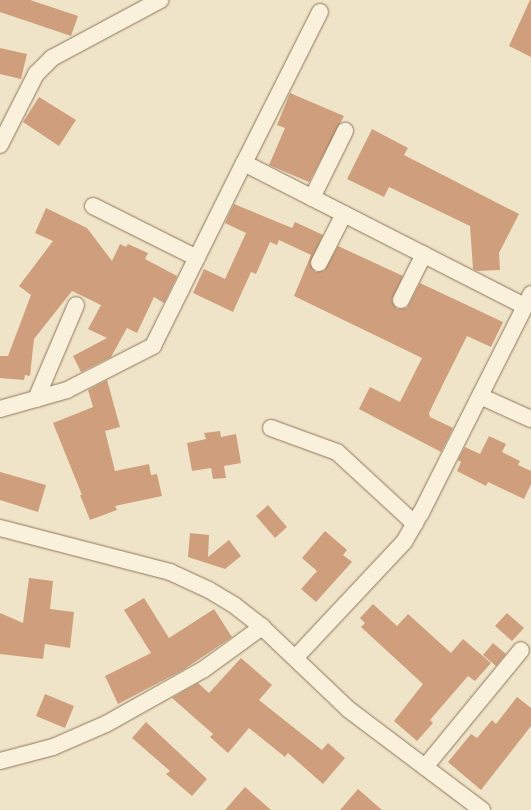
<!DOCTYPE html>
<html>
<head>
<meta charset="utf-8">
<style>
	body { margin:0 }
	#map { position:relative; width:531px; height:810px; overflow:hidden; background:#f0e4c8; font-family:Spectral,serif }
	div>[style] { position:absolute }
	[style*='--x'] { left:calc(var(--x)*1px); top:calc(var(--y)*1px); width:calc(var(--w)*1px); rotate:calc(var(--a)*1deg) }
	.building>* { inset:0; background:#cf9f7d }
	.roads { filter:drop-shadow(0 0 1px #8d765c) drop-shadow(0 0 1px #8d765c) }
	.minor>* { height:16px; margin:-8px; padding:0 8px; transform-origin:8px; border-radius:8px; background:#faf1dc }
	span { translate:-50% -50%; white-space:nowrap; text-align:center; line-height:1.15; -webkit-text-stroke:3px #f7eed8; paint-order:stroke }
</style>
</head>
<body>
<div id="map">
	<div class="building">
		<i style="clip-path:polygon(0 0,30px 0,78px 16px,71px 36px,0 12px)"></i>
		<i style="clip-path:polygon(530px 0,531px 0,531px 57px,509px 46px)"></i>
		<i style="clip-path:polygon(0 48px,27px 54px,21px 79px,0 74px)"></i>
		<i style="clip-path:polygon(290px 93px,344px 116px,309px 182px,269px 165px,285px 128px,277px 125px)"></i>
		<i style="clip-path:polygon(39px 97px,76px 120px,59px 146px,23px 122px)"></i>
		<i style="clip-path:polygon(372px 129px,408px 148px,404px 155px,519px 214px,499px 253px,500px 270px,477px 271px,473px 269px,470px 226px,389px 187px,384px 197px,347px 179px)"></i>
		<i style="clip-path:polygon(234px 204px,292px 228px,295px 222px,323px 235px,310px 263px,315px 272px,324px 271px,338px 246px,403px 276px,392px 300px,397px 309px,407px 308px,420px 283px,503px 322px,491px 347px,467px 336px,445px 380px,429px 413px,430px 417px,453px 428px,441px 452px,359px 409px,370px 387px,400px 402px,422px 358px,294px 296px,311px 255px,279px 240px,277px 245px,270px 242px,256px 274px,251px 272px,233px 312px,193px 293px,204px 269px,225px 279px,246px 233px,225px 223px)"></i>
		<i style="clip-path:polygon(46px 208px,87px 228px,112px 261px,120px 244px,126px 247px,128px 244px,148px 253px,145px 259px,177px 276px,164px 303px,154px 297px,137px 333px,127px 328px,111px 357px,81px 372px,73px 356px,107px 338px,88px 329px,101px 305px,72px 291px,34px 339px,30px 376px,25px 375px,24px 380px,0 378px,0 356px,8px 356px,31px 295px,19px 286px,53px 241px,35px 233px)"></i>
		<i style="clip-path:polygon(107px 380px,120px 427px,105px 431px,115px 471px,149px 464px,151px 475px,157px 474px,162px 496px,115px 506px,117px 510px,90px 520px,80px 495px,82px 495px,53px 423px,93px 407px,88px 390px)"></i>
		<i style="clip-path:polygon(220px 431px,221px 437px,236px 434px,241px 463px,224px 466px,226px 478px,213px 479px,211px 468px,192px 471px,187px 443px,206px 439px,204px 433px)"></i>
		<i style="clip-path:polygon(489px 436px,506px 444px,502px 452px,520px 461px,518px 465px,531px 471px,531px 484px,524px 499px,488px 482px,486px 486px,457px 471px,461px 462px,458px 460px,465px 447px,480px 454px)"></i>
		<i style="clip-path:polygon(0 472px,46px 485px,38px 512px,0 500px)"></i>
		<i style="clip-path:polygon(268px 505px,287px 527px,275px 538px,256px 516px)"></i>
		<i style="clip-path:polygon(325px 531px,347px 550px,343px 555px,352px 562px,316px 602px,301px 589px,317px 571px,302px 558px)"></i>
		<i style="clip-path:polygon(190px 533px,209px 535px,208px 557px,229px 540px,241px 556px,225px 569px,188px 557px)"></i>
		<i style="clip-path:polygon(29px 578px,53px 581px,50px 609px,74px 612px,70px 648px,45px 644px,43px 659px,0 654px,0 613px,23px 623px)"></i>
		<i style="clip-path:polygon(144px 598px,169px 638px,214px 609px,232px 637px,183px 670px,118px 704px,105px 676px,151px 653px,124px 610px)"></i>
		<i style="clip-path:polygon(373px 604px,397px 626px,408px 614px,451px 653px,463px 639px,491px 663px,475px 681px,468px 676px,430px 720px,433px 723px,417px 741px,394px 721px,423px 684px,361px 627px,365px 623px,360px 618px)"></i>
		<i style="clip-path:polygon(507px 613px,524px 628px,512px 641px,495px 626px)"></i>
		<i style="clip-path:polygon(493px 643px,506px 654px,496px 666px,483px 655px)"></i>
		<i style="clip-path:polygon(241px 658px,272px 685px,259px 700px,322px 750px,328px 743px,345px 758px,323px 784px,288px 753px,285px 757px,249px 728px,228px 753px,210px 737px,213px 734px,172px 698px,198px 683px,209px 693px)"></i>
		<i style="clip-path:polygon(45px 694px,74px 706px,65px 728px,36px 716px)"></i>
		<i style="clip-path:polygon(517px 697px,531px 708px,531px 726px,481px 790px,448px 762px,471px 734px,477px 738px,492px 720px,496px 724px)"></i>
		<i style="clip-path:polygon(146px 722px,207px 779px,192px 796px,166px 774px,170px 771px,132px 738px)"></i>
		<i style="clip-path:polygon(245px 787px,271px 810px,225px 810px)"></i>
		<i style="clip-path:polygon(358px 789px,382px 810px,340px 810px)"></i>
	</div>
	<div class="roads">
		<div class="minor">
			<i style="--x:0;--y:145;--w:80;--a:-63.1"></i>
			<i style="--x:36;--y:74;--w:23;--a:-45"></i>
			<i style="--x:52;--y:58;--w:123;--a:-28.2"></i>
			<i style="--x:244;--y:163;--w:169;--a:-63.3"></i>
			<i style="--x:312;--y:198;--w:75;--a:-63.8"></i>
			<i style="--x:93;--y:206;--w:116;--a:26.6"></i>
			<i style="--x:319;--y:263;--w:55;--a:-63"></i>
			<i style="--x:401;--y:300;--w:51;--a:-63.4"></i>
			<i style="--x:480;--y:396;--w:56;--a:24.3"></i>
			<i style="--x:36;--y:399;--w:102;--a:-66.9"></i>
			<i style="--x:0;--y:409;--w:70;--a:-15.8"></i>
			<i style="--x:67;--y:390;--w:97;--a:-27.1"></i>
			<i style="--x:153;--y:346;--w:204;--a:-63.6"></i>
			<i style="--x:244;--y:163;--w:315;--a:27"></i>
			<i style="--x:271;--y:428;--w:70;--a:20"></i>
			<i style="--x:337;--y:452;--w:106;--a:42.7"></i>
			<i style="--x:0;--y:528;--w:176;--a:14.5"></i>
			<i style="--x:170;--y:572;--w:43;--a:24.8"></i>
			<i style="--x:209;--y:590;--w:29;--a:31"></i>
			<i style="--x:234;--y:605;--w:36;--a:38"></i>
			<i style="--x:262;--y:627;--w:119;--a:43.6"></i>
			<i style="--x:348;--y:709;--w:168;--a:37"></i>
			<i style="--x:296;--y:657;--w:158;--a:-46.8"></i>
			<i style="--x:404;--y:542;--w:34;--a:-60"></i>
			<i style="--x:421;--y:513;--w:245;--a:-63.3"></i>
			<i style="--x:0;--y:761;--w:55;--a:-14.8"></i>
			<i style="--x:53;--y:747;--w:58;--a:-23.5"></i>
			<i style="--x:106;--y:724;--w:112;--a:-29.3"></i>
			<i style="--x:204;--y:669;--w:72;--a:-35.9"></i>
			<i style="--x:425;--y:767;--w:151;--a:-50.6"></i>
		</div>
	</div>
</div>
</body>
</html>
